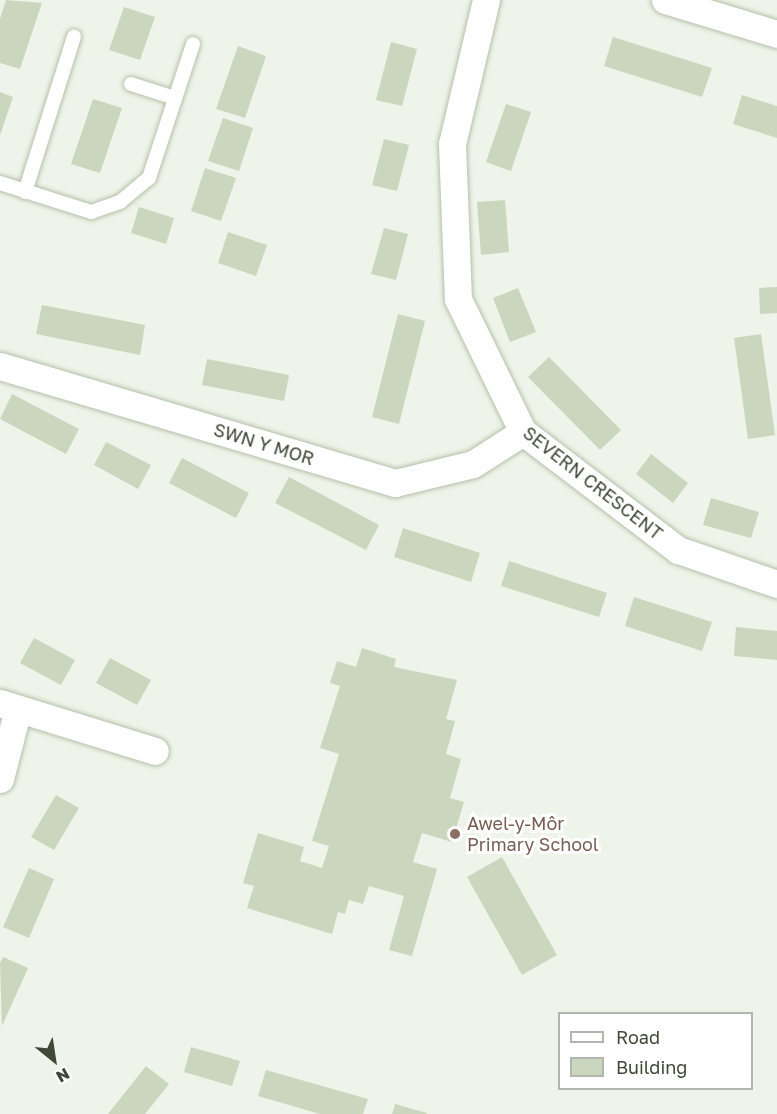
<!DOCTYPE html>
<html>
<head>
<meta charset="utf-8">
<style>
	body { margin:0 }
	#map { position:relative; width:777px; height:1114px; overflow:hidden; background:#eef4e9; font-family:"Golos Text",sans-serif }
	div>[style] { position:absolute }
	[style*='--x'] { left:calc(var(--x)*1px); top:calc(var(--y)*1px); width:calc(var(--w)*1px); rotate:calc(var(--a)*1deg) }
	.building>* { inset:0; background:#cbd6be }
	.roads { filter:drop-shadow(0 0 2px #b6c0ab) drop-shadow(0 0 2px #b6c0ab) }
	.lane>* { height:14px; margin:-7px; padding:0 7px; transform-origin:7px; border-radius:7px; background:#fff }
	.street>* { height:27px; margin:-13.5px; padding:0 13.5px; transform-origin:13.5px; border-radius:13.5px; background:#fff }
	.dots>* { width:16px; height:16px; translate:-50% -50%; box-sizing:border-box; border:3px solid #fff; border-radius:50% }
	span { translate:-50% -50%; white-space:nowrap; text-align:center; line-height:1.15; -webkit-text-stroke:6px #fff; paint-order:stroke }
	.street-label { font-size:18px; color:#404837 }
	.education-label { font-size:18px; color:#785e54 }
	.left { translate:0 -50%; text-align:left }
	.legend { position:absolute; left:558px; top:1012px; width:195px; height:78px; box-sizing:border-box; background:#fff; border:2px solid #b3b6af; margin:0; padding:8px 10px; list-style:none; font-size:18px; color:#404837 }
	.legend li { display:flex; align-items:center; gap:12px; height:30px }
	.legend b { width:30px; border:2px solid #b3b6af }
	.north { position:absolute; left:24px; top:1030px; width:60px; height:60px; -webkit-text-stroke:4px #fff; paint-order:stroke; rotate:150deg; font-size:16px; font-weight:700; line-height:24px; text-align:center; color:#404837 }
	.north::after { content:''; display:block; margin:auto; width:21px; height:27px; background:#404837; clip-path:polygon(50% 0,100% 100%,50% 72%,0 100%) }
</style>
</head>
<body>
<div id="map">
	<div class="building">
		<i style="clip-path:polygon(6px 0,42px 3px,20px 69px,0 63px,0 19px)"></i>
		<i style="clip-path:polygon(124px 7px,155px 17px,140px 60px,109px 50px)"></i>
		<i style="clip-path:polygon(613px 37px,712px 68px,702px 97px,604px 66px)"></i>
		<i style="clip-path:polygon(391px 42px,417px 49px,402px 106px,376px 100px)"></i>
		<i style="clip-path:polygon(238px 46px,266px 56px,245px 118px,216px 109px)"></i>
		<i style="clip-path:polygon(0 92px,13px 97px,0 135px)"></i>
		<i style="clip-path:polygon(742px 95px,777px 106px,777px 138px,733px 124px)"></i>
		<i style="clip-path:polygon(93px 99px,122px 108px,100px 173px,71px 164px)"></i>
		<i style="clip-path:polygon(506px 104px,531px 112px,511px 171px,486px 162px)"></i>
		<i style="clip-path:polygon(223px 118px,253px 128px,239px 171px,208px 161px)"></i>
		<i style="clip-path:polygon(384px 139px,409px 145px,397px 191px,372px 185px)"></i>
		<i style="clip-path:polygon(205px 168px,236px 178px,221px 221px,191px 211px)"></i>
		<i style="clip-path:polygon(505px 200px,509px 252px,481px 255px,477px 202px)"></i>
		<i style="clip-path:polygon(139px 207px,174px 218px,166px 244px,131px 233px)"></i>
		<i style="clip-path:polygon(384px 228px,408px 234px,396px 280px,371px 274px)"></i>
		<i style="clip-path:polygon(228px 232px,267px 245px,256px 276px,218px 263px)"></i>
		<i style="clip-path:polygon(777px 287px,777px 313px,760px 314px,759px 288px)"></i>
		<i style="clip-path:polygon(518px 288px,536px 332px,510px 342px,493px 298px)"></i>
		<i style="clip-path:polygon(42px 305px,145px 325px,140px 355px,36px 334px)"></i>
		<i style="clip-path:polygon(398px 314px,425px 321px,399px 424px,372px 417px)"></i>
		<i style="clip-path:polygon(761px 334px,775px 435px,748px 439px,734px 338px)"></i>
		<i style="clip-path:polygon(549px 357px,621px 430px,600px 450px,528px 377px)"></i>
		<i style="clip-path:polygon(207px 359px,289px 375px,284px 401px,202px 385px)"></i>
		<i style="clip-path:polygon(12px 394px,79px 429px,66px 454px,0 419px)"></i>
		<i style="clip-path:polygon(106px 442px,151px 465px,138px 489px,94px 465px)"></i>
		<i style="clip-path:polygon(651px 454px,688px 483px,673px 503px,636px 474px)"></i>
		<i style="clip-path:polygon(182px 458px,249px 493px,236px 518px,169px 483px)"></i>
		<i style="clip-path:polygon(289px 477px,379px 525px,366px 550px,275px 503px)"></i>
		<i style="clip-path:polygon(711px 498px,759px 512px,751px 538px,703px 525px)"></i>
		<i style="clip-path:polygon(403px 528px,480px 553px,471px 582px,394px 557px)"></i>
		<i style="clip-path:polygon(509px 561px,607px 593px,599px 617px,501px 586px)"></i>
		<i style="clip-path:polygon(634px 597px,712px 622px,702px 651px,625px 626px)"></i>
		<i style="clip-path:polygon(736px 627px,777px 631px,777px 660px,734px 656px)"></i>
		<i style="clip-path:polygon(34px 638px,75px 660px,61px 685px,20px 663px)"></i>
		<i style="clip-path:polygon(362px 648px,396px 659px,394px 667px,457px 680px,446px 719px,455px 721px,446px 754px,461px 759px,450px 798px,464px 802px,452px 842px,422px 833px,413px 862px,437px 869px,412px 956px,389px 950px,404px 896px,369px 886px,363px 904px,349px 900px,345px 914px,338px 912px,332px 934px,247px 908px,254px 886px,243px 883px,258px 833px,304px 847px,300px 861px,322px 868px,329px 846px,312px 841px,339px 754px,320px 748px,340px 686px,330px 683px,337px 661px,356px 667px)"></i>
		<i style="clip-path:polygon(110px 658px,151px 680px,137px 705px,96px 683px)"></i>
		<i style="clip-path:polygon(56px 795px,79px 808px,54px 850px,31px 837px)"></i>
		<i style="clip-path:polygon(502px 857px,557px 955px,522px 975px,467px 877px)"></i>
		<i style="clip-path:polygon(29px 868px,54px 879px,29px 938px,3px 927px)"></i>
		<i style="clip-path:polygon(3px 957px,28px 968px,2px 1026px,0 963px)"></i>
		<i style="clip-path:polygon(191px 1047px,240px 1061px,232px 1086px,184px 1072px)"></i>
		<i style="clip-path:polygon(146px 1066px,169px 1084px,145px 1114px,108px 1114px)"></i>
		<i style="clip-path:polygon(266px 1070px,368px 1099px,363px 1114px,320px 1114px,258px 1096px)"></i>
		<i style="clip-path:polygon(395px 1104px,427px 1113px,427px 1114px,392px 1114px)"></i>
	</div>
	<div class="roads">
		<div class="lane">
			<i style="--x:131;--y:84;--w:46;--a:17.7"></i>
			<i style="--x:0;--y:183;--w:96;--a:17.7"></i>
			<i style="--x:91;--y:212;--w:31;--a:-19"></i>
			<i style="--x:120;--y:202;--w:38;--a:-40"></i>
			<i style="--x:149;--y:178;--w:141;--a:-71.8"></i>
			<i style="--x:25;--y:192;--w:163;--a:-72.5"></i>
		</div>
		<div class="street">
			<i style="--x:486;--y:0;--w:148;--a:103.3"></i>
			<i style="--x:452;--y:144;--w:155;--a:87.8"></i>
			<i style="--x:458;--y:299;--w:148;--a:64"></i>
			<i style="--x:523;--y:432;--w:195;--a:37.3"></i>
			<i style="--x:678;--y:550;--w:105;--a:19"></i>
			<i style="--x:665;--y:0;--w:117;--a:16.9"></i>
			<i style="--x:0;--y:366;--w:412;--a:16.5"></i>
			<i style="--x:395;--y:483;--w:80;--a:-13.7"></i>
			<i style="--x:473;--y:464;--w:59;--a:-32.6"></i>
			<i style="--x:0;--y:703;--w:162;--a:17.2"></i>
			<i style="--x:0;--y:779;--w:72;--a:-75.6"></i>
		</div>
	</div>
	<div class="dots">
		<i style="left:455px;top:834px;background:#8d6e63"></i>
	</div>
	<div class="street-label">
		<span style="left:264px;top:444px;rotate:17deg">SWN Y MOR</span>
		<span style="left:593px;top:483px;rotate:38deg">SEVERN CRESCENT</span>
	</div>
	<div class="education-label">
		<span class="left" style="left:467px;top:834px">Awel-y-Môr<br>Primary School</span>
	</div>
	<ul class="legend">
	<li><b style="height:8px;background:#fff"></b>Road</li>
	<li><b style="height:16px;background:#cbd6be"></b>Building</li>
	</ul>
	<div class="north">N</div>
</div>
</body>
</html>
